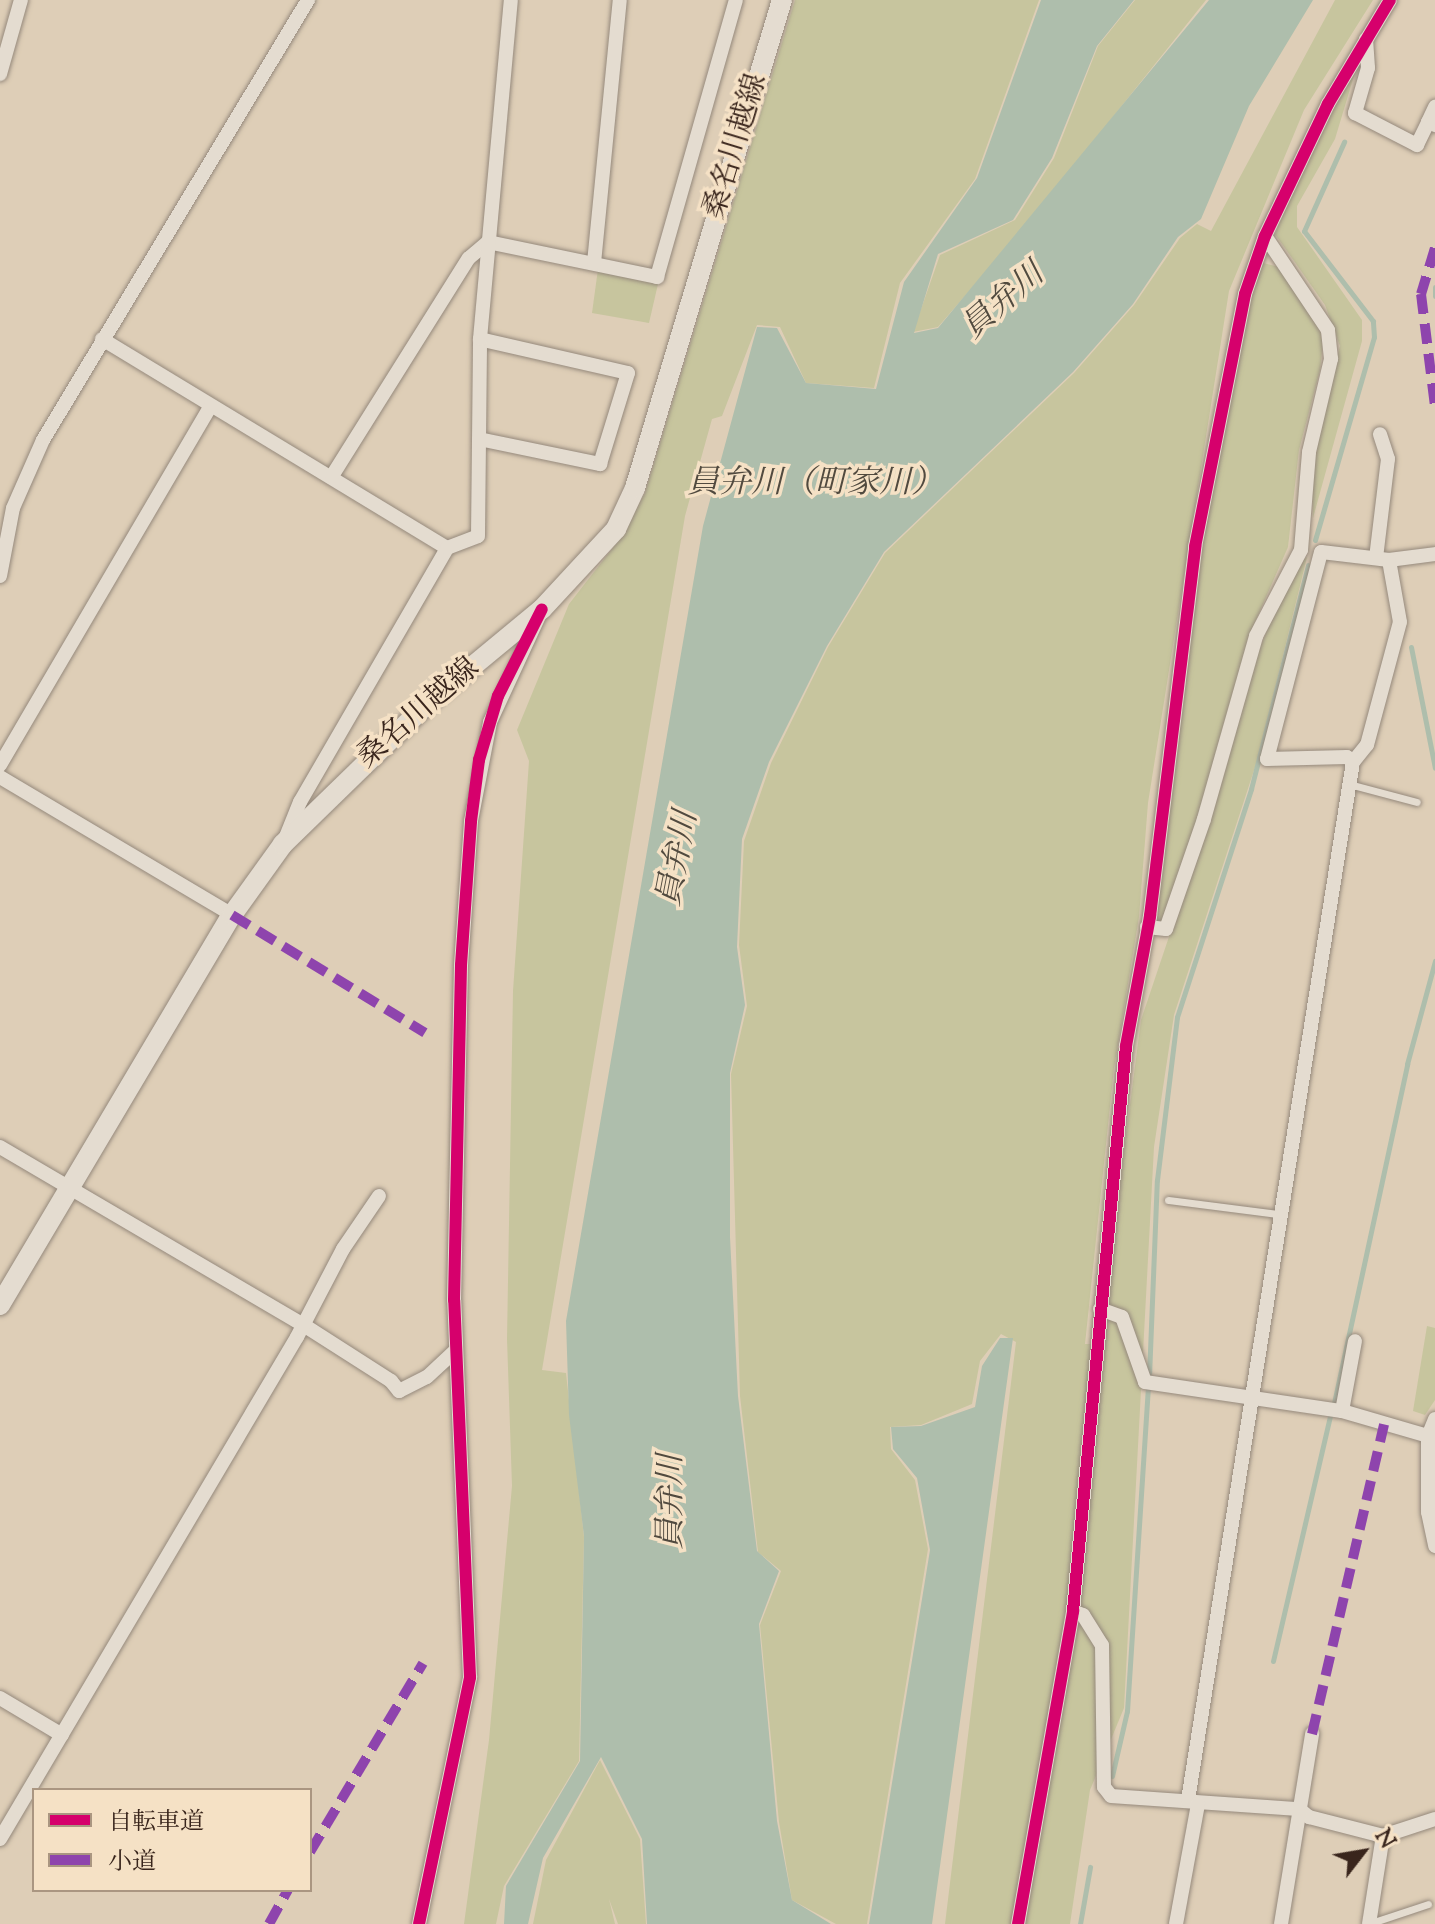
<!DOCTYPE html>
<html>
<head>
<meta charset="utf-8">
<style>
	body { margin:0 }
	#map { position:relative; width:1435px; height:1924px; overflow:hidden; background:#deceb7; font-family:"Sorts Mill Goudy","Noto Serif JP",serif }
	div>[style] { position:absolute }
	[style*='--x'] { left:calc(var(--x)*1px); top:calc(var(--y)*1px); width:calc(var(--w)*1px); rotate:calc(var(--a)*1deg) }
	.green>* { inset:0; background:#c7c59e }
	.water>* { inset:0; background:#aebeac }
	.stream>* { height:5px; margin:-2.5px; padding:0 2.5px; transform-origin:2.5px; border-radius:2.5px; background:#aebeac }
	.roads { filter:drop-shadow(0 0 2px #95897c) drop-shadow(0 0 2px #95897c) }
	.lane>* { height:7px; margin:-3.5px; padding:0 3.5px; transform-origin:3.5px; border-radius:3.5px; background:#e4dcd0 }
	.street>* { height:14px; margin:-7px; padding:0 7px; transform-origin:7px; border-radius:7px; background:#e4dcd0 }
	.secondary>* { height:20px; margin:-10px; padding:0 10px; transform-origin:10px; border-radius:10px; background:#e4dcd0 }
	.quiet>* { height:10px; margin-top:-5px; transform-origin:0; background:repeating-linear-gradient(90deg,#8e44ad 0 20px,transparent 0 30px) }
	.cycleway>* { height:12px; margin:-6px; padding:0 6px; transform-origin:6px; border-radius:6px; background:#d6006c }
	span { translate:-50% -50%; white-space:nowrap; text-align:center; line-height:1.15; -webkit-text-stroke:7px #f5e1c5; paint-order:stroke }
	.street-label { font-size:30px; color:#39251c }
	.water-label { font-size:32px; color:#514a3f; font-style:italic }
	.legend { position:absolute; left:32px; top:1788px; width:280px; height:104px; box-sizing:border-box; background:#f5e1c5; border:2px solid #aa9681; margin:0; padding:10px 14px; list-style:none; font-size:24px; color:#39251c }
	.legend li { display:flex; align-items:center; gap:16px; height:40px }
	.legend b { width:40px; border:2px solid #aa9681 }
	.north { position:absolute; left:1323px; top:1812px; width:80px; height:80px; -webkit-text-stroke:6px #f5e1c5; paint-order:stroke; rotate:59deg; font-size:22px; font-weight:700; line-height:32px; text-align:center; color:#39251c }
	.north::after { content:''; display:block; margin:auto; width:28px; height:36px; background:#39251c; clip-path:polygon(50% 0,100% 100%,50% 72%,0 100%) }
</style>
</head>
<body>
<div id="map">
	<div class="green">
		<i style="clip-path:polygon(795px 0,1039px 0,975px 179px,900px 283px,874px 388px,806px 383px,780px 327px,757px 325px,722px 416px,712px 419px,685px 516px,542px 1370px,566px 1373px,584px 1537px,579px 1761px,504px 1886px,496px 1924px,464px 1924px,489px 1740px,512px 1486px,507px 1339px,513px 991px,529px 761px,517px 730px,569px 604px,619px 540px,645px 493px)"></i>
		<i style="clip-path:polygon(1135px 0,1206px 0,1034px 216px,938px 327px,913px 332px,940px 255px,1015px 220px,1054px 158px,1098px 46px)"></i>
		<i style="clip-path:polygon(1335px 0,1373px 0,1304px 110px,1229px 291px,1148px 803px,1139px 917px,1114px 1068px,1085px 1344px,1099px 1344px,1141px 1020px,1226px 767px,1255px 660px,1292px 569px,1307px 557px,1258px 758px,1174px 1015px,1154px 1147px,1124px 1708px,1090px 1790px,1070px 1924px,945px 1924px,1016px 1342px,1001px 1334px,980px 1361px,972px 1404px,921px 1425px,890px 1427px,891px 1449px,915px 1480px,928px 1549px,867px 1924px,836px 1924px,792px 1900px,779px 1822px,760px 1625px,781px 1571px,758px 1552px,740px 1396px,731px 1074px,747px 1006px,739px 945px,744px 841px,771px 763px,828px 647px,885px 553px,1074px 373px,1134px 305px,1180px 238px,1197px 224px,1211px 231px)"></i>
		<i style="clip-path:polygon(1359px 59px,1335px 139px,1297px 206px,1297px 227px,1362px 320px,1362px 341px,1313px 518px,1311px 459px,1340px 346px,1325px 305px,1275px 234px,1316px 138px)"></i>
		<i style="clip-path:polygon(1263px 263px,1279px 267px,1318px 325px,1323px 341px,1320px 370px,1299px 450px,1288px 547px,1248px 638px,1208px 790px,1164px 924px,1152px 924px,1201px 553px,1250px 295px)"></i>
		<i style="clip-path:polygon(598px 269px,658px 284px,649px 323px,592px 313px)"></i>
		<i style="clip-path:polygon(1427px 1326px,1435px 1328px,1435px 1400px,1425px 1415px,1413px 1411px)"></i>
		<i style="clip-path:polygon(600px 1760px,640px 1839px,646px 1924px,618px 1924px,609px 1899px,615px 1924px,533px 1924px,546px 1860px)"></i>
	</div>
	<div class="water">
		<i style="clip-path:polygon(1041px 0,1134px 0,1097px 46px,1052px 158px,1013px 220px,938px 254px,914px 333px,938px 328px,1209px 0,1313px 0,1249px 106px,1201px 219px,1178px 237px,1133px 304px,1073px 372px,884px 552px,827px 646px,769px 762px,742px 839px,737px 947px,745px 1005px,730px 1073px,730px 1237px,738px 1396px,757px 1551px,779px 1571px,759px 1624px,777px 1821px,792px 1900px,831px 1924px,647px 1924px,642px 1839px,601px 1757px,543px 1858px,528px 1924px,504px 1924px,506px 1886px,580px 1761px,584px 1536px,569px 1415px,566px 1321px,703px 526px,757px 327px,777px 328px,806px 383px,876px 389px,904px 282px,977px 178px)"></i>
		<i style="clip-path:polygon(1000px 1338px,1013px 1338px,932px 1924px,869px 1924px,930px 1550px,917px 1478px,893px 1449px,891px 1427px,921px 1426px,975px 1407px,982px 1366px)"></i>
	</div>
	<div class="stream">
		<i style="--x:1435;--y:287;--w:9;--a:90"></i>
		<i style="--x:1315;--y:540;--w:211;--a:-73.8"></i>
		<i style="--x:1374;--y:337;--w:16;--a:-94"></i>
		<i style="--x:1373;--y:321;--w:113;--a:-127.5"></i>
		<i style="--x:1304;--y:231;--w:98;--a:-65.8"></i>
		<i style="--x:1411;--y:647;--w:123;--a:78.8"></i>
		<i style="--x:1149;--y:1376;--w:196;--a:-87.7"></i>
		<i style="--x:1157;--y:1180;--w:164;--a:-83"></i>
		<i style="--x:1177;--y:1017;--w:240;--a:-72"></i>
		<i style="--x:1251;--y:789;--w:231;--a:-75.7"></i>
		<i style="--x:1334;--y:1403;--w:347;--a:-77.8"></i>
		<i style="--x:1407;--y:1064;--w:107;--a:-74.8"></i>
		<i style="--x:1273;--y:1661;--w:251;--a:-76.9"></i>
		<i style="--x:1112;--y:1776;--w:67;--a:-77"></i>
		<i style="--x:1127;--y:1711;--w:326;--a:-86.3"></i>
		<i style="--x:1080;--y:1924;--w:58;--a:-80"></i>
	</div>
	<div class="roads">
		<div class="lane">
			<i style="--x:1349;--y:784;--w:70;--a:14.8"></i>
			<i style="--x:1168;--y:1200;--w:111;--a:7.3"></i>
			<i style="--x:1371;--y:1923;--w:60;--a:-18.4"></i>
		</div>
		<div class="street">
			<i style="--x:1366;--y:39;--w:29;--a:86"></i>
			<i style="--x:1368;--y:68;--w:47;--a:106.1"></i>
			<i style="--x:1355;--y:113;--w:70;--a:27.3"></i>
			<i style="--x:1417;--y:145;--w:25;--a:-64"></i>
			<i style="--x:1428;--y:122;--w:8;--a:23"></i>
			<i style="--x:0;--y:74;--w:77;--a:-74.2"></i>
			<i style="--x:1428;--y:122;--w:17;--a:-65"></i>
			<i style="--x:488;--y:242;--w:173;--a:11.7"></i>
			<i style="--x:657;--y:277;--w:288;--a:-74.1"></i>
			<i style="--x:594;--y:263;--w:264;--a:-84.4"></i>
			<i style="--x:102;--y:339;--w:403;--a:31.2"></i>
			<i style="--x:479;--y:439;--w:124;--a:11.7"></i>
			<i style="--x:600;--y:464;--w:95;--a:-72.9"></i>
			<i style="--x:628;--y:373;--w:152;--a:-167.1"></i>
			<i style="--x:332;--y:476;--w:257;--a:-57.9"></i>
			<i style="--x:469;--y:258;--w:25;--a:-40"></i>
			<i style="--x:1376;--y:558;--w:100;--a:-83.1"></i>
			<i style="--x:1388;--y:459;--w:26;--a:-108"></i>
			<i style="--x:1389;--y:560;--w:46;--a:-7.4"></i>
			<i style="--x:0;--y:576;--w:69;--a:-79.2"></i>
			<i style="--x:13;--y:508;--w:74;--a:-66.2"></i>
			<i style="--x:43;--y:440;--w:514;--a:-58.94"></i>
			<i style="--x:0;--y:765;--w:416;--a:-59.6"></i>
			<i style="--x:0;--y:777;--w:270;--a:30.7"></i>
			<i style="--x:285;--y:839;--w:40;--a:-68"></i>
			<i style="--x:300;--y:802;--w:293;--a:-59.9"></i>
			<i style="--x:447;--y:548;--w:33;--a:-21"></i>
			<i style="--x:478;--y:536;--w:197;--a:-89.4"></i>
			<i style="--x:480;--y:339;--w:340;--a:-84.8"></i>
			<i style="--x:1147;--y:927;--w:19;--a:6"></i>
			<i style="--x:1166;--y:929;--w:116;--a:-70.9"></i>
			<i style="--x:1204;--y:819;--w:190;--a:-74.1"></i>
			<i style="--x:1256;--y:636;--w:97;--a:-62.4"></i>
			<i style="--x:1301;--y:550;--w:98;--a:-85.3"></i>
			<i style="--x:1309;--y:452;--w:96;--a:-76.7"></i>
			<i style="--x:1331;--y:359;--w:29;--a:-96"></i>
			<i style="--x:1328;--y:330;--w:113;--a:-123.8"></i>
			<i style="--x:0;--y:1147;--w:350;--a:30.4"></i>
			<i style="--x:302;--y:1324;--w:106;--a:32.6"></i>
			<i style="--x:391;--y:1381;--w:13;--a:51"></i>
			<i style="--x:399;--y:1391;--w:31;--a:-27"></i>
			<i style="--x:427;--y:1377;--w:38;--a:-43"></i>
			<i style="--x:1100;--y:1309;--w:23;--a:20"></i>
			<i style="--x:1122;--y:1317;--w:69;--a:70.5"></i>
			<i style="--x:1145;--y:1382;--w:199;--a:8.4"></i>
			<i style="--x:1342;--y:1411;--w:90;--a:16.2"></i>
			<i style="--x:1342;--y:1411;--w:71;--a:-79.5"></i>
			<i style="--x:1435;--y:1419;--w:18;--a:112"></i>
			<i style="--x:1428;--y:1436;--w:76;--a:90"></i>
			<i style="--x:1428;--y:1512;--w:35;--a:78"></i>
			<i style="--x:1073;--y:1611;--w:11;--a:22"></i>
			<i style="--x:1083;--y:1615;--w:36;--a:58"></i>
			<i style="--x:1102;--y:1645;--w:142;--a:89.2"></i>
			<i style="--x:1104;--y:1787;--w:11;--a:52"></i>
			<i style="--x:1111;--y:1796;--w:188;--a:4"></i>
			<i style="--x:1299;--y:1809;--w:13;--a:39"></i>
			<i style="--x:1309;--y:1817;--w:76;--a:14.4"></i>
			<i style="--x:1383;--y:1836;--w:55;--a:-18.1"></i>
			<i style="--x:0;--y:1698;--w:72;--a:30.8"></i>
			<i style="--x:1188;--y:1800;--w:1051;--a:-80.97"></i>
			<i style="--x:1353;--y:762;--w:22;--a:-51"></i>
			<i style="--x:1367;--y:745;--w:127;--a:-75"></i>
			<i style="--x:1400;--y:622;--w:63;--a:-100.1"></i>
			<i style="--x:1389;--y:560;--w:68;--a:-173.3"></i>
			<i style="--x:1321;--y:552;--w:214;--a:104.6"></i>
			<i style="--x:1267;--y:759;--w:80;--a:-1.4"></i>
			<i style="--x:1347;--y:757;--w:8;--a:40"></i>
			<i style="--x:0;--y:1839;--w:583;--a:-59.39"></i>
			<i style="--x:297;--y:1337;--w:99;--a:-62.4"></i>
			<i style="--x:343;--y:1249;--w:64;--a:-55.8"></i>
			<i style="--x:419;--y:1924;--w:252;--a:-78.3"></i>
			<i style="--x:470;--y:1677;--w:377;--a:-92.4"></i>
			<i style="--x:454;--y:1300;--w:335;--a:-88.8"></i>
			<i style="--x:461;--y:965;--w:144;--a:-86"></i>
			<i style="--x:471;--y:821;--w:101;--a:-79.1"></i>
			<i style="--x:490;--y:722;--w:117;--a:-65.2"></i>
			<i style="--x:1018;--y:1924;--w:318;--a:-80"></i>
			<i style="--x:1073;--y:1611;--w:567;--a:-84.64"></i>
			<i style="--x:1126;--y:1046;--w:132;--a:-79.5"></i>
			<i style="--x:1150;--y:916;--w:372;--a:-83"></i>
			<i style="--x:1195;--y:547;--w:258;--a:-78.8"></i>
			<i style="--x:1245;--y:294;--w:61;--a:-71"></i>
			<i style="--x:1265;--y:236;--w:146;--a:-64.5"></i>
			<i style="--x:1328;--y:104;--w:121;--a:-59.2"></i>
			<i style="--x:1176;--y:1924;--w:122;--a:-79.6"></i>
			<i style="--x:1281;--y:1924;--w:193;--a:-80.7"></i>
			<i style="--x:1369;--y:1924;--w:89;--a:-81"></i>
		</div>
		<div class="secondary">
			<i style="--x:0;--y:1305;--w:454;--a:-59.3"></i>
			<i style="--x:232;--y:915;--w:87;--a:-54.3"></i>
			<i style="--x:283;--y:844;--w:201;--a:-44.2"></i>
			<i style="--x:427;--y:704;--w:149;--a:-39.6"></i>
			<i style="--x:542;--y:609;--w:109;--a:-47.2"></i>
			<i style="--x:616;--y:529;--w:45;--a:-65.1"></i>
			<i style="--x:635;--y:488;--w:510;--a:-73.24"></i>
		</div>
	</div>
	<div class="quiet">
		<i style="--x:1435;--y:248;--w:48;--a:106.9"></i>
		<i style="--x:1421;--y:294;--w:113;--a:82.9"></i>
		<i style="--x:232;--y:915;--w:226;--a:31.4"></i>
		<i style="--x:1312;--y:1734;--w:318;--a:-76.9"></i>
		<i style="--x:310;--y:1852;--w:220;--a:-59.1"></i>
		<i style="--x:269;--y:1924;--w:39;--a:-61"></i>
	</div>
	<div class="cycleway">
		<i style="--x:419;--y:1924;--w:252;--a:-78.3"></i>
		<i style="--x:470;--y:1677;--w:377;--a:-92.4"></i>
		<i style="--x:454;--y:1300;--w:335;--a:-88.8"></i>
		<i style="--x:461;--y:965;--w:144;--a:-86"></i>
		<i style="--x:471;--y:821;--w:62;--a:-82.5"></i>
		<i style="--x:479;--y:760;--w:67;--a:-73.5"></i>
		<i style="--x:498;--y:696;--w:97;--a:-63.2"></i>
		<i style="--x:1018;--y:1924;--w:318;--a:-80"></i>
		<i style="--x:1073;--y:1611;--w:567;--a:-84.64"></i>
		<i style="--x:1126;--y:1046;--w:132;--a:-79.5"></i>
		<i style="--x:1150;--y:916;--w:372;--a:-83"></i>
		<i style="--x:1195;--y:547;--w:258;--a:-78.8"></i>
		<i style="--x:1245;--y:294;--w:61;--a:-71"></i>
		<i style="--x:1265;--y:236;--w:146;--a:-64.5"></i>
		<i style="--x:1328;--y:104;--w:121;--a:-59.2"></i>
	</div>
	<div class="street-label">
		<span style="left:737px;top:147px;rotate:-73deg">桑名川越線</span>
		<span style="left:419px;top:714px;rotate:-41deg">桑名川越線</span>
	</div>
	<div class="water-label">
		<span style="left:1004px;top:302px;rotate:-41deg">員弁川</span>
		<span style="left:815px;top:484px">員弁川（町家川）</span>
		<span style="left:679px;top:859px;rotate:-79deg">員弁川</span>
		<span style="left:672px;top:1502px;rotate:-90deg">員弁川</span>
	</div>
	<ul class="legend">
	<li><b style="height:10px;background:#d6006c"></b>自転車道</li>
	<li><b style="height:10px;background:#8e44ad"></b>小道</li>
	</ul>
	<div class="north">N</div>
</div>
</body>
</html>
